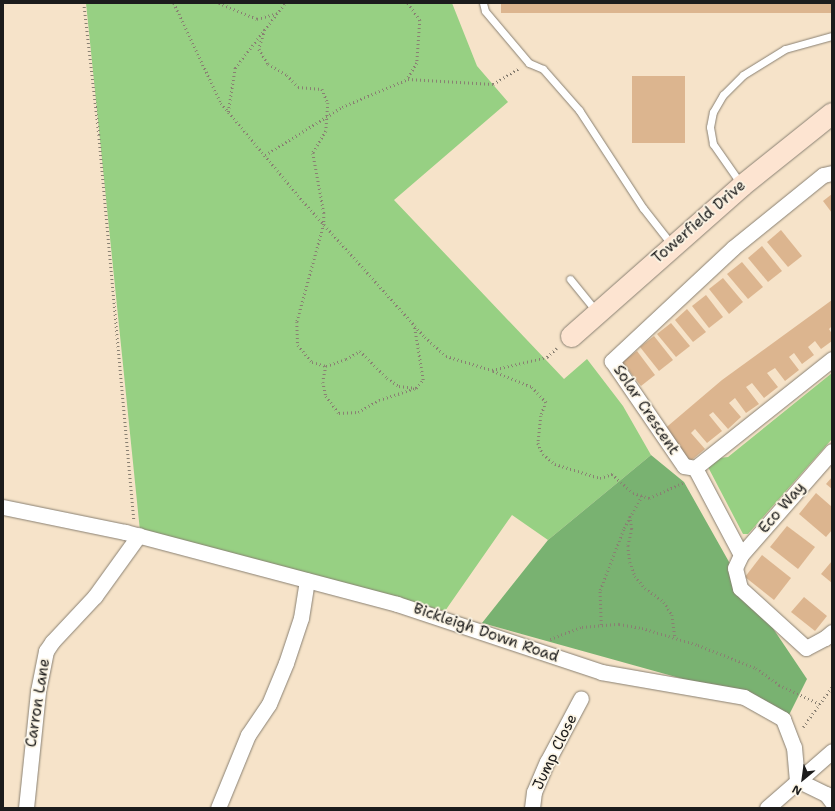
<!DOCTYPE html>
<html>
<head>
<meta charset="utf-8">
<style>
	body { margin:0 }
	#map { position:relative; width:835px; height:811px; overflow:hidden; background:#f6e3c9; font-family:"Shantell Sans",sans-serif }
	div>[style] { position:absolute }
	[style*='--x'] { left:calc(var(--x)*1px); top:calc(var(--y)*1px); width:calc(var(--w)*1px); rotate:calc(var(--a)*1deg) }
	.green>* { inset:0; background:#97d083 }
	.forest>* { inset:0; background:#79b271 }
	.building>* { inset:0; background:#dcb58f }
	.path>* { height:2.5px; margin-top:-1.25px; transform-origin:0; background:repeating-linear-gradient(90deg,#898072 0 1px,transparent 0 4px) }
	.roads { filter:drop-shadow(0 0 1px #898072) drop-shadow(0 0 1px #898072) }
	.lane>* { height:7px; margin:-3.5px; padding:0 3.5px; transform-origin:3.5px; border-radius:3.5px; background:#fff }
	.street>* { height:15px; margin:-7.5px; padding:0 7.5px; transform-origin:7.5px; border-radius:7.5px; background:#fff }
	.secondary>* { height:21px; margin:-10.5px; padding:0 10.5px; transform-origin:10.5px; border-radius:10.5px; background:#fde4d1 }
	span { translate:-50% -50%; white-space:nowrap; text-align:center; line-height:1.15; -webkit-text-stroke:3.5px #fcf5e5; paint-order:stroke }
	.street-label { font-size:15px; color:#1c1c1c }
	.frame { position:absolute; inset:0; border:4px solid #1c1c1c; pointer-events:none }
	.north { position:absolute; left:783px; top:759px; width:40px; height:40px; -webkit-text-stroke:3px #fcf5e5; paint-order:stroke; rotate:209deg; font-size:11px; font-weight:700; line-height:16px; text-align:center; color:#1c1c1c }
	.north::after { content:''; display:block; margin:auto; width:14px; height:18px; background:#1c1c1c; clip-path:polygon(50% 0,100% 100%,50% 72%,0 100%) }
</style>
</head>
<body>
<div id="map">
	<div class="green">
		<i style="clip-path:polygon(86px 3px,452px 3px,477px 66px,508px 102px,394px 200px,564px 379px,587px 359px,623px 406px,651px 455px,548px 540px,512px 515px,445px 611px,140px 531px)"></i>
		<i style="clip-path:polygon(832px 373px,832px 439px,748px 534px,743px 534px,708px 467px,719px 458px,728px 457px)"></i>
	</div>
	<div class="forest">
		<i style="clip-path:polygon(651px 455px,684px 482px,733px 569px,807px 679px,788px 717px,766px 702px,482px 623px,548px 540px)"></i>
	</div>
	<div class="building">
		<i style="clip-path:polygon(501px 3px,832px 3px,832px 13px,501px 13px)"></i>
		<i style="clip-path:polygon(632px 76px,685px 76px,685px 143px,632px 143px)"></i>
		<i style="clip-path:polygon(832px 194px,832px 213px,823px 201px)"></i>
		<i style="clip-path:polygon(781px 230px,802px 256px,788px 267px,767px 242px)"></i>
		<i style="clip-path:polygon(762px 246px,782px 271px,768px 282px,748px 258px)"></i>
		<i style="clip-path:polygon(742px 262px,763px 287px,748px 299px,727px 274px)"></i>
		<i style="clip-path:polygon(723px 278px,743px 302px,729px 314px,709px 289px)"></i>
		<i style="clip-path:polygon(706px 295px,723px 317px,709px 328px,692px 306px)"></i>
		<i style="clip-path:polygon(832px 300px,832px 326px,829px 329px,832px 334px,832px 341px,821px 349px,815px 341px,808px 347px,814px 355px,802px 364px,794px 353px,789px 357px,799px 370px,785px 381px,775px 368px,767px 373px,778px 387px,764px 398px,752px 383px,746px 387px,759px 404px,746px 413px,735px 398px,729px 403px,741px 417px,728px 429px,713px 412px,709px 415px,722px 431px,707px 443px,695px 429px,691px 433px,705px 449px,688px 463px,662px 431px,722px 380px)"></i>
		<i style="clip-path:polygon(687px 309px,706px 332px,693px 342px,675px 320px)"></i>
		<i style="clip-path:polygon(671px 323px,690px 346px,676px 357px,657px 334px)"></i>
		<i style="clip-path:polygon(654px 336px,673px 360px,659px 371px,640px 347px)"></i>
		<i style="clip-path:polygon(637px 351px,655px 375px,641px 386px,622px 362px)"></i>
		<i style="clip-path:polygon(832px 477px,832px 489px,826px 484px)"></i>
		<i style="clip-path:polygon(816px 493px,832px 507px,832px 530px,826px 537px,799px 514px)"></i>
		<i style="clip-path:polygon(787px 526px,815px 547px,798px 569px,770px 547px)"></i>
		<i style="clip-path:polygon(762px 555px,791px 578px,774px 600px,745px 577px)"></i>
		<i style="clip-path:polygon(832px 561px,832px 583px,821px 574px)"></i>
		<i style="clip-path:polygon(804px 597px,827px 616px,815px 631px,791px 612px)"></i>
	</div>
	<div class="path">
		<i style="--x:84;--y:3;--w:133;--a:83.5"></i>
		<i style="--x:99;--y:135;--w:387;--a:84.8"></i>
		<i style="--x:174;--y:3;--w:110;--a:64.8"></i>
		<i style="--x:221;--y:103;--w:128;--a:50.1"></i>
		<i style="--x:303;--y:201;--w:183;--a:48.1"></i>
		<i style="--x:425;--y:337;--w:28;--a:42"></i>
		<i style="--x:446;--y:356;--w:48;--a:16.9"></i>
		<i style="--x:492;--y:370;--w:57;--a:-13.3"></i>
		<i style="--x:547;--y:357;--w:13;--a:-42"></i>
		<i style="--x:219;--y:3;--w:41;--a:22.8"></i>
		<i style="--x:257;--y:19;--w:22;--a:-16"></i>
		<i style="--x:408;--y:3;--w:21;--a:55"></i>
		<i style="--x:420;--y:20;--w:43;--a:94"></i>
		<i style="--x:417;--y:63;--w:17;--a:121"></i>
		<i style="--x:265;--y:30;--w:20;--a:108"></i>
		<i style="--x:259;--y:49;--w:17;--a:59"></i>
		<i style="--x:268;--y:64;--w:22;--a:30"></i>
		<i style="--x:287;--y:75;--w:16;--a:47"></i>
		<i style="--x:298;--y:87;--w:24;--a:5"></i>
		<i style="--x:322;--y:89;--w:15;--a:67"></i>
		<i style="--x:328;--y:103;--w:28;--a:94"></i>
		<i style="--x:326;--y:131;--w:26;--a:121"></i>
		<i style="--x:313;--y:153;--w:61;--a:79.6"></i>
		<i style="--x:324;--y:213;--w:11;--a:90"></i>
		<i style="--x:324;--y:224;--w:102;--a:105.4"></i>
		<i style="--x:297;--y:322;--w:23;--a:88"></i>
		<i style="--x:298;--y:345;--w:22;--a:51"></i>
		<i style="--x:312;--y:362;--w:15;--a:16"></i>
		<i style="--x:326;--y:366;--w:21;--a:-19"></i>
		<i style="--x:346;--y:359;--w:16;--a:-30"></i>
		<i style="--x:360;--y:351;--w:38;--a:45"></i>
		<i style="--x:387;--y:378;--w:14;--a:34"></i>
		<i style="--x:399;--y:386;--w:17;--a:7"></i>
		<i style="--x:416;--y:388;--w:11;--a:-49"></i>
		<i style="--x:423;--y:380;--w:56;--a:-99.3"></i>
		<i style="--x:228;--y:112;--w:45;--a:-81"></i>
		<i style="--x:235;--y:68;--w:82;--a:-52.4"></i>
		<i style="--x:265;--y:155;--w:91;--a:-31.9"></i>
		<i style="--x:342;--y:107;--w:72;--a:-23"></i>
		<i style="--x:408;--y:79;--w:85;--a:3.4"></i>
		<i style="--x:493;--y:84;--w:31;--a:-31"></i>
		<i style="--x:326;--y:366;--w:16;--a:101"></i>
		<i style="--x:323;--y:382;--w:14;--a:78"></i>
		<i style="--x:326;--y:396;--w:21;--a:53"></i>
		<i style="--x:339;--y:413;--w:19;--a:-3"></i>
		<i style="--x:358;--y:412;--w:24;--a:-30"></i>
		<i style="--x:379;--y:400;--w:39;--a:-18"></i>
		<i style="--x:493;--y:371;--w:42;--a:22.3"></i>
		<i style="--x:532;--y:387;--w:21;--a:47"></i>
		<i style="--x:546;--y:402;--w:15;--a:110"></i>
		<i style="--x:541;--y:416;--w:27;--a:96"></i>
		<i style="--x:538;--y:443;--w:12;--a:66"></i>
		<i style="--x:543;--y:454;--w:16;--a:40"></i>
		<i style="--x:555;--y:464;--w:47;--a:17.3"></i>
		<i style="--x:600;--y:478;--w:13;--a:-18"></i>
		<i style="--x:612;--y:474;--w:28;--a:42"></i>
		<i style="--x:633;--y:493;--w:17;--a:17"></i>
		<i style="--x:649;--y:498;--w:37;--a:-24"></i>
		<i style="--x:630;--y:516;--w:13;--a:81"></i>
		<i style="--x:632;--y:529;--w:17;--a:103"></i>
		<i style="--x:628;--y:546;--w:16;--a:83"></i>
		<i style="--x:630;--y:562;--w:15;--a:70"></i>
		<i style="--x:635;--y:576;--w:16;--a:50"></i>
		<i style="--x:645;--y:588;--w:24;--a:36"></i>
		<i style="--x:664;--y:602;--w:15;--a:58"></i>
		<i style="--x:672;--y:615;--w:22;--a:82"></i>
		<i style="--x:601;--y:625;--w:35;--a:-92"></i>
		<i style="--x:600;--y:590;--w:66;--a:-68.8"></i>
		<i style="--x:624;--y:528;--w:37;--a:-61"></i>
		<i style="--x:550;--y:639;--w:34;--a:-21"></i>
		<i style="--x:582;--y:627;--w:37;--a:-5"></i>
		<i style="--x:619;--y:624;--w:23;--a:10"></i>
		<i style="--x:642;--y:628;--w:59;--a:16.9"></i>
		<i style="--x:698;--y:645;--w:62;--a:21.6"></i>
		<i style="--x:756;--y:668;--w:29;--a:36"></i>
		<i style="--x:779;--y:685;--w:45;--a:24.9"></i>
		<i style="--x:803;--y:727;--w:49;--a:-54.1"></i>
	</div>
	<div class="roads">
		<div class="lane">
			<i style="--x:483;--y:3;--w:8;--a:76"></i>
			<i style="--x:485;--y:11;--w:68;--a:49.8"></i>
			<i style="--x:529;--y:63;--w:15;--a:23"></i>
			<i style="--x:543;--y:69;--w:55;--a:48.7"></i>
			<i style="--x:579;--y:110;--w:117;--a:56.9"></i>
			<i style="--x:643;--y:208;--w:47;--a:51.9"></i>
			<i style="--x:741;--y:184;--w:49;--a:-125"></i>
			<i style="--x:713;--y:144;--w:17;--a:-100"></i>
			<i style="--x:710;--y:127;--w:15;--a:-79"></i>
			<i style="--x:713;--y:112;--w:20;--a:-60"></i>
			<i style="--x:723;--y:95;--w:28;--a:-45"></i>
			<i style="--x:743;--y:75;--w:49;--a:-31.8"></i>
			<i style="--x:785;--y:49;--w:49;--a:-15.5"></i>
			<i style="--x:570;--y:279;--w:41;--a:50.9"></i>
		</div>
		<div class="street">
			<i style="--x:832;--y:173;--w:9;--a:167"></i>
			<i style="--x:823;--y:175;--w:116;--a:141"></i>
			<i style="--x:733;--y:248;--w:166;--a:137"></i>
			<i style="--x:612;--y:361;--w:127;--a:55.6"></i>
			<i style="--x:684;--y:466;--w:11;--a:10"></i>
			<i style="--x:695;--y:468;--w:175;--a:-38.5"></i>
			<i style="--x:832;--y:451;--w:138;--a:131.2"></i>
			<i style="--x:741;--y:555;--w:14;--a:115"></i>
			<i style="--x:735;--y:568;--w:21;--a:76"></i>
			<i style="--x:740;--y:588;--w:89;--a:42.3"></i>
			<i style="--x:806;--y:648;--w:21;--a:-28"></i>
			<i style="--x:825;--y:638;--w:9;--a:-41"></i>
			<i style="--x:695;--y:468;--w:98;--a:62.1"></i>
			<i style="--x:3;--y:507;--w:125;--a:11.6"></i>
			<i style="--x:125;--y:532;--w:281;--a:14.8"></i>
			<i style="--x:397;--y:604;--w:215;--a:18.4"></i>
			<i style="--x:601;--y:672;--w:145;--a:9.9"></i>
			<i style="--x:744;--y:697;--w:45;--a:29.4"></i>
			<i style="--x:783;--y:719;--w:30;--a:69"></i>
			<i style="--x:794;--y:747;--w:33;--a:85"></i>
			<i style="--x:797;--y:780;--w:32;--a:26"></i>
			<i style="--x:826;--y:794;--w:10;--a:53"></i>
			<i style="--x:26;--y:808;--w:118;--a:-84.1"></i>
			<i style="--x:38;--y:691;--w:41;--a:-78.7"></i>
			<i style="--x:46;--y:651;--w:11;--a:-56"></i>
			<i style="--x:52;--y:642;--w:63;--a:-46.9"></i>
			<i style="--x:95;--y:596;--w:75;--a:-54.2"></i>
			<i style="--x:218;--y:808;--w:79;--a:-67.7"></i>
			<i style="--x:248;--y:735;--w:37;--a:-56"></i>
			<i style="--x:269;--y:704;--w:44;--a:-67.5"></i>
			<i style="--x:286;--y:663;--w:47;--a:-71.6"></i>
			<i style="--x:301;--y:618;--w:38;--a:-81"></i>
			<i style="--x:532;--y:808;--w:16;--a:-83"></i>
			<i style="--x:534;--y:792;--w:33;--a:-67"></i>
			<i style="--x:547;--y:762;--w:72;--a:-62"></i>
			<i style="--x:767;--y:808;--w:86;--a:-41.2"></i>
		</div>
		<div class="secondary">
			<i style="--x:571;--y:336;--w:228;--a:-41.4"></i>
			<i style="--x:742;--y:185;--w:115;--a:-38.7"></i>
		</div>
	</div>
	<div class="street-label">
		<span style="left:699px;top:222px;rotate:-41deg">Towerfield Drive</span>
		<span style="left:646px;top:410px;rotate:56deg">Solar Crescent</span>
		<span style="left:782px;top:508px;rotate:-49deg">Eco Way</span>
		<span style="left:486px;top:633px;rotate:19deg">Bickleigh Down Road</span>
		<span style="left:38px;top:703px;rotate:-81deg">Carron Lane</span>
		<span style="left:555px;top:752px;rotate:-64deg">Jump Close</span>
	</div>
	<div class="frame"></div>
	<div class="north">N</div>
</div>
</body>
</html>
